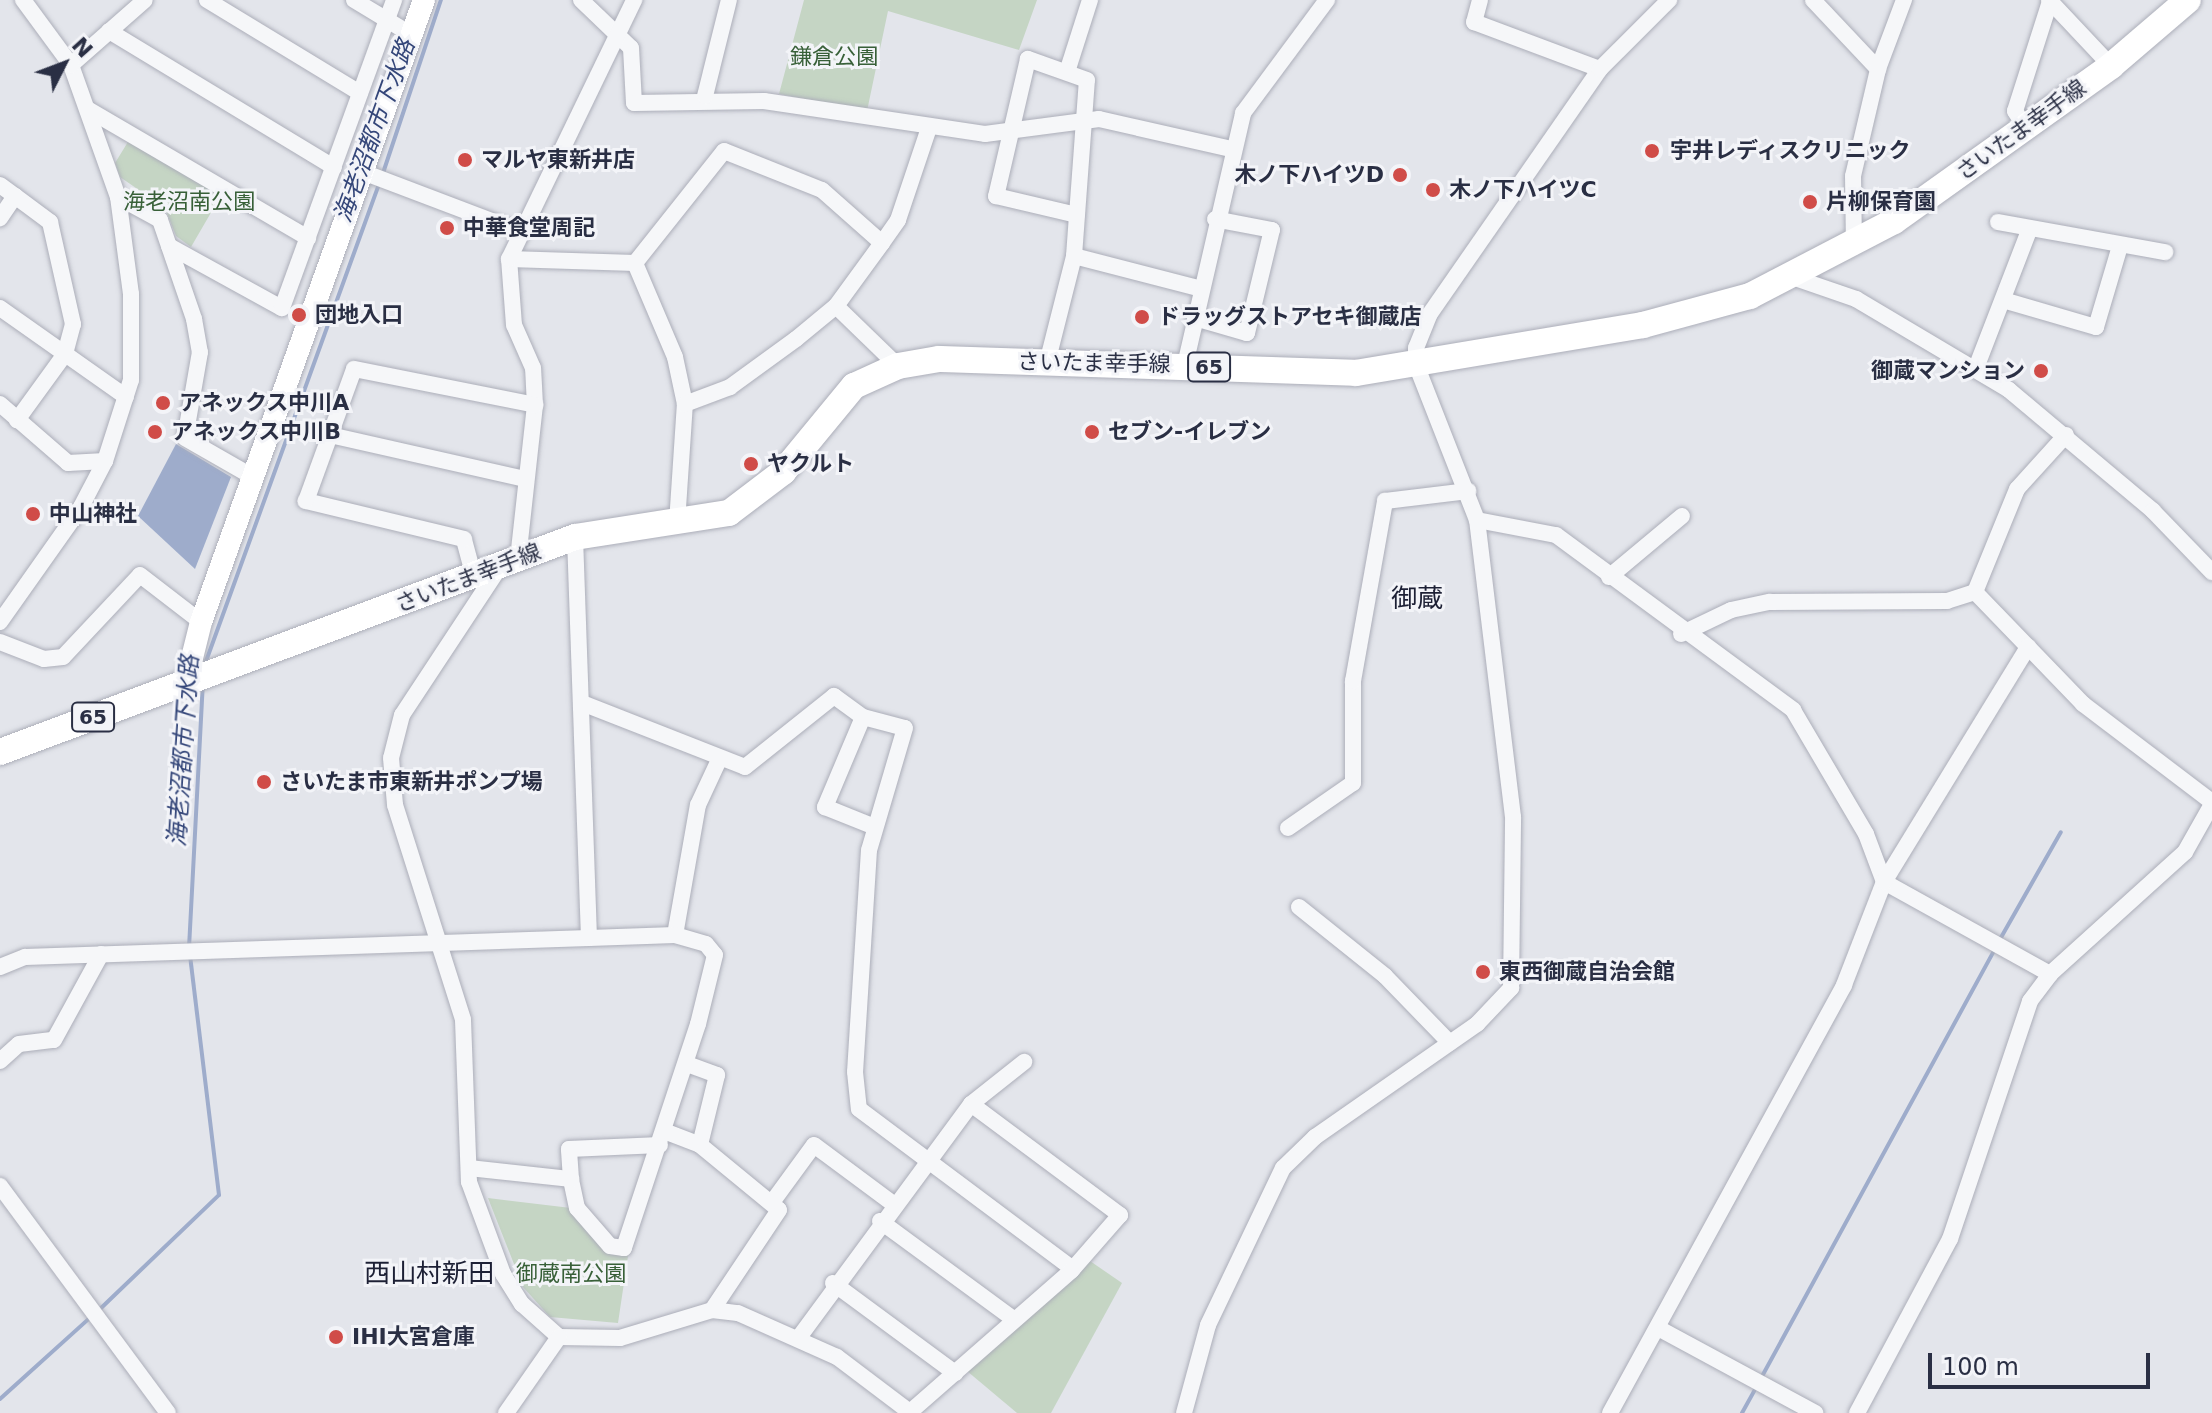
<!DOCTYPE html>
<html>
<head>
<meta charset="utf-8">
<style>
	body { margin:0 }
	#map { position:relative; width:2212px; height:1413px; overflow:hidden; background:#e3e5eb; font-family:"DejaVu Sans","Noto Sans JP",sans-serif }
	div>[style] { position:absolute }
	[style*='--x'] { left:calc(var(--x)*1px); top:calc(var(--y)*1px); width:calc(var(--w)*1px); rotate:calc(var(--a)*1deg) }
	.green>* { inset:0; background:#c5d5c4 }
	.water>* { inset:0; background:#9eaccb }
	.stream>* { height:4px; margin:-2px; padding:0 2px; transform-origin:2px; border-radius:2px; background:#9eaccb }
	.roads { filter:drop-shadow(0 0 2px #acaeb9) drop-shadow(0 0 2px #acaeb9) }
	.street>* { height:16px; margin:-8px; padding:0 8px; transform-origin:8px; border-radius:8px; background:#f6f7f9 }
	.secondary>* { height:22px; margin:-11px; padding:0 11px; transform-origin:11px; border-radius:11px; background:#fff }
	.primary>* { height:26px; margin:-13px; padding:0 13px; transform-origin:13px; border-radius:13px; background:#fff }
	.dots>* { width:22px; height:22px; translate:-50% -50%; box-sizing:border-box; border:4px solid #f3f4f8; border-radius:50% }
	span { translate:-50% -50%; white-space:nowrap; text-align:center; line-height:1.15; -webkit-text-stroke:6px #f3f4f8; paint-order:stroke }
	.shield-label span { padding:2px 6px; background:#f3f4f8; border:2px solid; border-radius:6px; -webkit-text-stroke-width:0 }
	.shield-label { font-size:20px; color:#2a2f44; font-weight:700 }
	.park-label { font-size:22px; color:#386038 }
	.street-label { font-size:22px; color:#2a2f44 }
	.poi-label { font-size:22px; color:#2a2f44; font-weight:700 }
	.left { translate:0 -50%; text-align:left }
	.right { translate:-100% -50%; text-align:right }
	.water-label { font-size:24px; color:#344679; font-style:italic }
	.quarter-label { font-size:26px; color:#1d2035 }
	.north { position:absolute; left:24px; top:24px; width:80px; height:80px; -webkit-text-stroke:6px #f3f4f8; paint-order:stroke; rotate:48deg; font-size:22px; font-weight:700; line-height:32px; text-align:center; color:#2a2f44 }
	.north::after { content:''; display:block; margin:auto; width:28px; height:36px; background:#2a2f44; clip-path:polygon(50% 0,100% 100%,50% 72%,0 100%) }
	.scale { position:absolute; left:1928px; top:1353px; width:222px; height:36px; box-sizing:border-box; border:4px solid #2a2f44; border-top:0; padding-left:10px; font-size:24px; line-height:28px; white-space:nowrap; color:#2a2f44; -webkit-text-stroke:6px #f3f4f8; paint-order:stroke }
</style>
</head>
<body>
<div id="map">
	<div class="green">
		<i style="clip-path:polygon(804px 0,1037px 0,1019px 50px,888px 11px,867px 111px,779px 94px)"></i>
		<i style="clip-path:polygon(131px 137px,223px 192px,191px 247px,176px 236px,165px 208px,120px 177px,115px 163px)"></i>
		<i style="clip-path:polygon(488px 1198px,571px 1208px,610px 1250px,628px 1256px,618px 1323px,550px 1317px,523px 1287px)"></i>
		<i style="clip-path:polygon(1090px 1261px,1122px 1283px,1051px 1413px,1017px 1413px,967px 1371px)"></i>
	</div>
	<div class="water">
		<i style="clip-path:polygon(176px 444px,231px 477px,195px 569px,138px 516px)"></i>
	</div>
	<div class="stream">
		<i style="--x:382;--y:176;--w:186;--a:-71.5"></i>
		<i style="--x:205;--y:664;--w:511;--a:-70.07"></i>
		<i style="--x:1999;--y:941;--w:125;--a:-60.4"></i>
		<i style="--x:189;--y:948;--w:263;--a:-87"></i>
		<i style="--x:99;--y:1310;--w:166;--a:-43.8"></i>
		<i style="--x:219;--y:1195;--w:240;--a:-96.9"></i>
		<i style="--x:1760;--y:1380;--w:491;--a:-61.4"></i>
		<i style="--x:0;--y:1399;--w:124;--a:-42.1"></i>
		<i style="--x:1742;--y:1413;--w:29;--a:-61"></i>
	</div>
	<div class="roads">
		<div class="street">
			<i style="--x:207;--y:0;--w:179;--a:31.3"></i>
			<i style="--x:354;--y:0;--w:68;--a:31.1"></i>
			<i style="--x:581;--y:0;--w:69;--a:43.8"></i>
			<i style="--x:631;--y:48;--w:55;--a:86.9"></i>
			<i style="--x:634;--y:103;--w:130;--a:-0.9"></i>
			<i style="--x:764;--y:101;--w:223;--a:8.5"></i>
			<i style="--x:985;--y:134;--w:115;--a:-7.5"></i>
			<i style="--x:1099;--y:119;--w:135;--a:12.8"></i>
			<i style="--x:1480;--y:0;--w:23;--a:105"></i>
			<i style="--x:1474;--y:22;--w:134;--a:20.5"></i>
			<i style="--x:1813;--y:0;--w:95;--a:46.7"></i>
			<i style="--x:2049;--y:0;--w:91;--a:46.8"></i>
			<i style="--x:109;--y:31;--w:263;--a:31.2"></i>
			<i style="--x:71;--y:65;--w:98;--a:-41.3"></i>
			<i style="--x:1067;--y:72;--w:76;--a:-72.3"></i>
			<i style="--x:705;--y:96;--w:99;--a:-76"></i>
			<i style="--x:89;--y:110;--w:254;--a:30.3"></i>
			<i style="--x:2025;--y:127;--w:19;--a:-122"></i>
			<i style="--x:2015;--y:111;--w:115;--a:-72.3"></i>
			<i style="--x:363;--y:172;--w:169;--a:20.8"></i>
			<i style="--x:0;--y:185;--w:19;--a:36"></i>
			<i style="--x:15;--y:196;--w:27;--a:124"></i>
			<i style="--x:15;--y:196;--w:44;--a:36.6"></i>
			<i style="--x:50;--y:222;--w:105;--a:77.3"></i>
			<i style="--x:73;--y:324;--w:31;--a:105"></i>
			<i style="--x:65;--y:354;--w:82;--a:126"></i>
			<i style="--x:118;--y:197;--w:48;--a:28.7"></i>
			<i style="--x:160;--y:220;--w:105;--a:71"></i>
			<i style="--x:194;--y:319;--w:34;--a:80"></i>
			<i style="--x:200;--y:352;--w:87;--a:99.9"></i>
			<i style="--x:185;--y:438;--w:78;--a:29.8"></i>
			<i style="--x:1998;--y:222;--w:170;--a:10.2"></i>
			<i style="--x:882;--y:243;--w:28;--a:-55"></i>
			<i style="--x:898;--y:220;--w:97;--a:-71.4"></i>
			<i style="--x:169;--y:246;--w:129;--a:28.8"></i>
			<i style="--x:282;--y:308;--w:328;--a:-70"></i>
			<i style="--x:1854;--y:247;--w:71;--a:-90.8"></i>
			<i style="--x:1853;--y:176;--w:110;--a:-76.8"></i>
			<i style="--x:1878;--y:69;--w:74;--a:-69.4"></i>
			<i style="--x:1074;--y:256;--w:132;--a:14.5"></i>
			<i style="--x:509;--y:259;--w:126;--a:1.8"></i>
			<i style="--x:1795;--y:278;--w:65;--a:19"></i>
			<i style="--x:1856;--y:299;--w:178;--a:30.7"></i>
			<i style="--x:2009;--y:390;--w:188;--a:40"></i>
			<i style="--x:2153;--y:511;--w:85;--a:46"></i>
			<i style="--x:2003;--y:300;--w:97;--a:16.2"></i>
			<i style="--x:2096;--y:327;--w:84;--a:-73.5"></i>
			<i style="--x:836;--y:306;--w:86;--a:44.1"></i>
			<i style="--x:0;--y:308;--w:154;--a:35.2"></i>
			<i style="--x:1195;--y:318;--w:54;--a:16.1"></i>
			<i style="--x:1247;--y:333;--w:106;--a:-76.4"></i>
			<i style="--x:1272;--y:230;--w:58;--a:-169.1"></i>
			<i style="--x:1047;--y:363;--w:110;--a:-75.8"></i>
			<i style="--x:1074;--y:256;--w:176;--a:-85.8"></i>
			<i style="--x:1087;--y:80;--w:63;--a:-160.4"></i>
			<i style="--x:1028;--y:59;--w:141;--a:103.1"></i>
			<i style="--x:996;--y:196;--w:83;--a:13.2"></i>
			<i style="--x:1185;--y:365;--w:259;--a:-77"></i>
			<i style="--x:1243;--y:113;--w:141;--a:-53.4"></i>
			<i style="--x:1976;--y:368;--w:147;--a:-68.9"></i>
			<i style="--x:0;--y:404;--w:90;--a:40.9"></i>
			<i style="--x:68;--y:463;--w:37;--a:-3"></i>
			<i style="--x:330;--y:435;--w:201;--a:12.7"></i>
			<i style="--x:1477;--y:520;--w:80;--a:10.8"></i>
			<i style="--x:1556;--y:535;--w:295;--a:36.4"></i>
			<i style="--x:1793;--y:710;--w:144;--a:59.5"></i>
			<i style="--x:1866;--y:834;--w:51;--a:69.4"></i>
			<i style="--x:1884;--y:882;--w:190;--a:29"></i>
			<i style="--x:677;--y:523;--w:119;--a:-86.2"></i>
			<i style="--x:685;--y:404;--w:48;--a:-102"></i>
			<i style="--x:675;--y:357;--w:102;--a:-113.1"></i>
			<i style="--x:635;--y:263;--w:143;--a:-51.5"></i>
			<i style="--x:724;--y:151;--w:105;--a:21.7"></i>
			<i style="--x:822;--y:190;--w:80;--a:41.5"></i>
			<i style="--x:882;--y:243;--w:78;--a:126.1"></i>
			<i style="--x:836;--y:306;--w:52;--a:140.5"></i>
			<i style="--x:796;--y:339;--w:82;--a:144"></i>
			<i style="--x:730;--y:387;--w:48;--a:159.3"></i>
			<i style="--x:575;--y:537;--w:401;--a:88"></i>
			<i style="--x:518;--y:559;--w:155;--a:-83.7"></i>
			<i style="--x:535;--y:405;--w:37;--a:-93"></i>
			<i style="--x:533;--y:368;--w:47;--a:-113.8"></i>
			<i style="--x:514;--y:325;--w:66;--a:-94.3"></i>
			<i style="--x:509;--y:259;--w:288;--a:-64.2"></i>
			<i style="--x:499;--y:568;--w:176;--a:123.4"></i>
			<i style="--x:402;--y:715;--w:44;--a:104.3"></i>
			<i style="--x:391;--y:758;--w:47;--a:85.1"></i>
			<i style="--x:395;--y:805;--w:225;--a:72.4"></i>
			<i style="--x:463;--y:1020;--w:162;--a:87.9"></i>
			<i style="--x:469;--y:1182;--w:98;--a:69.7"></i>
			<i style="--x:503;--y:1274;--w:36;--a:58"></i>
			<i style="--x:522;--y:1304;--w:50;--a:41.7"></i>
			<i style="--x:559;--y:1337;--w:61;--a:0.9"></i>
			<i style="--x:620;--y:1338;--w:96;--a:-16.9"></i>
			<i style="--x:712;--y:1310;--w:26;--a:7"></i>
			<i style="--x:738;--y:1313;--w:108;--a:24"></i>
			<i style="--x:837;--y:1357;--w:93;--a:37.1"></i>
			<i style="--x:474;--y:577;--w:39;--a:-105"></i>
			<i style="--x:464;--y:539;--w:163;--a:-166.5"></i>
			<i style="--x:306;--y:501;--w:140;--a:-70"></i>
			<i style="--x:354;--y:369;--w:185;--a:11.2"></i>
			<i style="--x:1609;--y:577;--w:95;--a:-39.9"></i>
			<i style="--x:1975;--y:592;--w:156;--a:46"></i>
			<i style="--x:2083;--y:704;--w:162;--a:37.2"></i>
			<i style="--x:1975;--y:592;--w:111;--a:-67.8"></i>
			<i style="--x:2017;--y:489;--w:73;--a:-47.8"></i>
			<i style="--x:0;--y:622;--w:141;--a:-54.8"></i>
			<i style="--x:81;--y:507;--w:52;--a:-62.4"></i>
			<i style="--x:105;--y:461;--w:85;--a:-72.2"></i>
			<i style="--x:131;--y:380;--w:86;--a:-90"></i>
			<i style="--x:131;--y:294;--w:98;--a:-97.6"></i>
			<i style="--x:118;--y:197;--w:140;--a:-109.6"></i>
			<i style="--x:71;--y:65;--w:81;--a:-126.4"></i>
			<i style="--x:1681;--y:634;--w:55;--a:-25.6"></i>
			<i style="--x:1731;--y:610;--w:40;--a:-12"></i>
			<i style="--x:1770;--y:602;--w:177;--a:-0.3"></i>
			<i style="--x:1947;--y:601;--w:29;--a:-18"></i>
			<i style="--x:0;--y:642;--w:47;--a:21.1"></i>
			<i style="--x:44;--y:659;--w:19;--a:-6"></i>
			<i style="--x:63;--y:657;--w:112;--a:-46.8"></i>
			<i style="--x:140;--y:575;--w:77;--a:37.6"></i>
			<i style="--x:582;--y:703;--w:175;--a:21.4"></i>
			<i style="--x:745;--y:767;--w:114;--a:-38.6"></i>
			<i style="--x:834;--y:696;--w:36;--a:36"></i>
			<i style="--x:863;--y:717;--w:43;--a:14.7"></i>
			<i style="--x:905;--y:728;--w:127;--a:106.4"></i>
			<i style="--x:869;--y:850;--w:222;--a:93.6"></i>
			<i style="--x:855;--y:1072;--w:37;--a:84"></i>
			<i style="--x:859;--y:1109;--w:267;--a:36.8"></i>
			<i style="--x:863;--y:717;--w:98;--a:112.9"></i>
			<i style="--x:825;--y:807;--w:54;--a:21.8"></i>
			<i style="--x:1288;--y:828;--w:79;--a:-34.7"></i>
			<i style="--x:1353;--y:783;--w:102;--a:-90"></i>
			<i style="--x:1353;--y:681;--w:183;--a:-79.9"></i>
			<i style="--x:1385;--y:501;--w:84;--a:-6.9"></i>
			<i style="--x:1299;--y:907;--w:110;--a:38.7"></i>
			<i style="--x:1385;--y:976;--w:93;--a:45.9"></i>
			<i style="--x:675;--y:935;--w:132;--a:-80"></i>
			<i style="--x:698;--y:805;--w:50;--a:-65"></i>
			<i style="--x:0;--y:967;--w:27;--a:-22"></i>
			<i style="--x:25;--y:957;--w:564;--a:-1.93"></i>
			<i style="--x:589;--y:938;--w:86;--a:-2"></i>
			<i style="--x:675;--y:935;--w:32;--a:16"></i>
			<i style="--x:706;--y:944;--w:14;--a:51"></i>
			<i style="--x:715;--y:955;--w:71;--a:103.8"></i>
			<i style="--x:698;--y:1024;--w:236;--a:108.3"></i>
			<i style="--x:624;--y:1248;--w:14;--a:-172"></i>
			<i style="--x:610;--y:1246;--w:50;--a:-131"></i>
			<i style="--x:577;--y:1208;--w:30;--a:-102"></i>
			<i style="--x:0;--y:1061;--w:25;--a:-42"></i>
			<i style="--x:19;--y:1044;--w:35;--a:-7"></i>
			<i style="--x:54;--y:1040;--w:98;--a:-61.3"></i>
			<i style="--x:687;--y:1064;--w:32;--a:20"></i>
			<i style="--x:717;--y:1075;--w:72;--a:103.7"></i>
			<i style="--x:971;--y:1104;--w:68;--a:-38.4"></i>
			<i style="--x:664;--y:1131;--w:39;--a:21"></i>
			<i style="--x:700;--y:1145;--w:102;--a:39.4"></i>
			<i style="--x:779;--y:1210;--w:120;--a:123.8"></i>
			<i style="--x:469;--y:1168;--w:103;--a:6.2"></i>
			<i style="--x:571;--y:1179;--w:30;--a:-94"></i>
			<i style="--x:569;--y:1149;--w:91;--a:-2.5"></i>
			<i style="--x:0;--y:1186;--w:282;--a:53.5"></i>
			<i style="--x:773;--y:1201;--w:69;--a:-53.8"></i>
			<i style="--x:814;--y:1145;--w:97;--a:36.6"></i>
			<i style="--x:880;--y:1221;--w:167;--a:36.3"></i>
			<i style="--x:833;--y:1283;--w:152;--a:36.4"></i>
			<i style="--x:1658;--y:1328;--w:179;--a:28.4"></i>
			<i style="--x:800;--y:1336;--w:288;--a:-53.6"></i>
			<i style="--x:971;--y:1104;--w:186;--a:36.7"></i>
			<i style="--x:1120;--y:1215;--w:74;--a:131.2"></i>
			<i style="--x:1071;--y:1271;--w:214;--a:138.8"></i>
			<i style="--x:506;--y:1413;--w:93;--a:-55.1"></i>
			<i style="--x:1184;--y:1413;--w:91;--a:-74.7"></i>
			<i style="--x:1208;--y:1325;--w:174;--a:-64.5"></i>
			<i style="--x:1283;--y:1168;--w:45;--a:-44.1"></i>
			<i style="--x:1315;--y:1137;--w:198;--a:-34.9"></i>
			<i style="--x:1477;--y:1024;--w:50;--a:-46.6"></i>
			<i style="--x:1511;--y:988;--w:171;--a:-89.3"></i>
			<i style="--x:1513;--y:817;--w:299;--a:-96.9"></i>
			<i style="--x:1477;--y:520;--w:168;--a:-111.4"></i>
			<i style="--x:1416;--y:364;--w:16;--a:-90"></i>
			<i style="--x:1416;--y:348;--w:35;--a:-68"></i>
			<i style="--x:1429;--y:315;--w:300;--a:-55.2"></i>
			<i style="--x:1600;--y:69;--w:98;--a:-45"></i>
			<i style="--x:1610;--y:1413;--w:488;--a:-61.3"></i>
			<i style="--x:1844;--y:985;--w:110;--a:-68.8"></i>
			<i style="--x:1884;--y:882;--w:276;--a:-58.5"></i>
			<i style="--x:1857;--y:1413;--w:197;--a:-61.9"></i>
			<i style="--x:1950;--y:1239;--w:251;--a:-71.4"></i>
			<i style="--x:2030;--y:1001;--w:34;--a:-53"></i>
			<i style="--x:2050;--y:974;--w:182;--a:-42.1"></i>
			<i style="--x:2185;--y:852;--w:55;--a:-60.6"></i>
		</div>
		<div class="secondary">
			<i style="--x:186;--y:682;--w:62;--a:-76"></i>
			<i style="--x:201;--y:622;--w:661;--a:-70.28"></i>
		</div>
		<div class="primary">
			<i style="--x:0;--y:752;--w:614;--a:-20.5"></i>
			<i style="--x:575;--y:537;--w:156;--a:-8.9"></i>
			<i style="--x:729;--y:513;--w:68;--a:-37.2"></i>
			<i style="--x:783;--y:472;--w:112;--a:-50.5"></i>
			<i style="--x:854;--y:386;--w:48;--a:-24.4"></i>
			<i style="--x:898;--y:366;--w:42;--a:-9.7"></i>
			<i style="--x:939;--y:359;--w:417;--a:1.9"></i>
			<i style="--x:1356;--y:373;--w:291;--a:-9.5"></i>
			<i style="--x:1643;--y:325;--w:111;--a:-15.2"></i>
			<i style="--x:1750;--y:296;--w:162;--a:-27.5"></i>
			<i style="--x:1894;--y:221;--w:267;--a:-35.5"></i>
			<i style="--x:2111;--y:66;--w:101;--a:-40.6"></i>
		</div>
	</div>
	<div class="dots">
		<i style="left:1652px;top:151px;background:#d04c48"></i>
		<i style="left:465px;top:160px;background:#d04c48"></i>
		<i style="left:1400px;top:175px;background:#d04c48"></i>
		<i style="left:1433px;top:190px;background:#d04c48"></i>
		<i style="left:1810px;top:202px;background:#d04c48"></i>
		<i style="left:447px;top:228px;background:#d04c48"></i>
		<i style="left:299px;top:315px;background:#d04c48"></i>
		<i style="left:1142px;top:317px;background:#d04c48"></i>
		<i style="left:2041px;top:371px;background:#d04c48"></i>
		<i style="left:163px;top:403px;background:#d04c48"></i>
		<i style="left:155px;top:432px;background:#d04c48"></i>
		<i style="left:1092px;top:432px;background:#d04c48"></i>
		<i style="left:751px;top:464px;background:#d04c48"></i>
		<i style="left:33px;top:514px;background:#d04c48"></i>
		<i style="left:264px;top:782px;background:#d04c48"></i>
		<i style="left:1483px;top:972px;background:#d04c48"></i>
		<i style="left:336px;top:1337px;background:#d04c48"></i>
	</div>
	<div class="shield-label">
		<span style="left:1209px;top:367px">65</span>
		<span style="left:93px;top:717px">65</span>
	</div>
	<div class="park-label">
		<span style="left:834px;top:57px">鎌倉公園</span>
		<span style="left:189px;top:202px">海老沼南公園</span>
		<span style="left:571px;top:1274px">御蔵南公園</span>
	</div>
	<div class="street-label">
		<span style="left:2021px;top:130px;rotate:-36deg">さいたま幸手線</span>
		<span style="left:1094px;top:363px;rotate:1deg">さいたま幸手線</span>
		<span style="left:468px;top:578px;rotate:-21deg">さいたま幸手線</span>
	</div>
	<div class="poi-label">
		<span class="left" style="left:1670px;top:151px">宇井レディスクリニック</span>
		<span class="left" style="left:481px;top:160px">マルヤ東新井店</span>
		<span class="right" style="left:1384px;top:175px">木ノ下ハイツD</span>
		<span class="left" style="left:1449px;top:190px">木ノ下ハイツC</span>
		<span class="left" style="left:1826px;top:202px">片柳保育園</span>
		<span class="left" style="left:463px;top:228px">中華食堂周記</span>
		<span class="left" style="left:315px;top:315px">団地入口</span>
		<span class="left" style="left:1158px;top:317px">ドラッグストアセキ御蔵店</span>
		<span class="right" style="left:2025px;top:371px">御蔵マンション</span>
		<span class="left" style="left:179px;top:403px">アネックス中川A</span>
		<span class="left" style="left:171px;top:432px">アネックス中川B</span>
		<span class="left" style="left:1108px;top:432px">セブン-イレブン</span>
		<span class="left" style="left:767px;top:464px">ヤクルト</span>
		<span class="left" style="left:49px;top:514px">中山神社</span>
		<span class="left" style="left:280px;top:782px">さいたま市東新井ポンプ場</span>
		<span class="left" style="left:1499px;top:972px">東西御蔵自治会館</span>
		<span class="left" style="left:352px;top:1337px">IHI大宮倉庫</span>
	</div>
	<div class="water-label">
		<span style="left:375px;top:131px;rotate:-70deg">海老沼都市下水路</span>
		<span style="left:184px;top:751px;rotate:-86deg">海老沼都市下水路</span>
	</div>
	<div class="quarter-label">
		<span style="left:1417px;top:599px">御蔵</span>
		<span style="left:429px;top:1274px">西山村新田</span>
	</div>
	<div class="north">N</div>
	<div class="scale">100 m</div>
</div>
</body>
</html>
